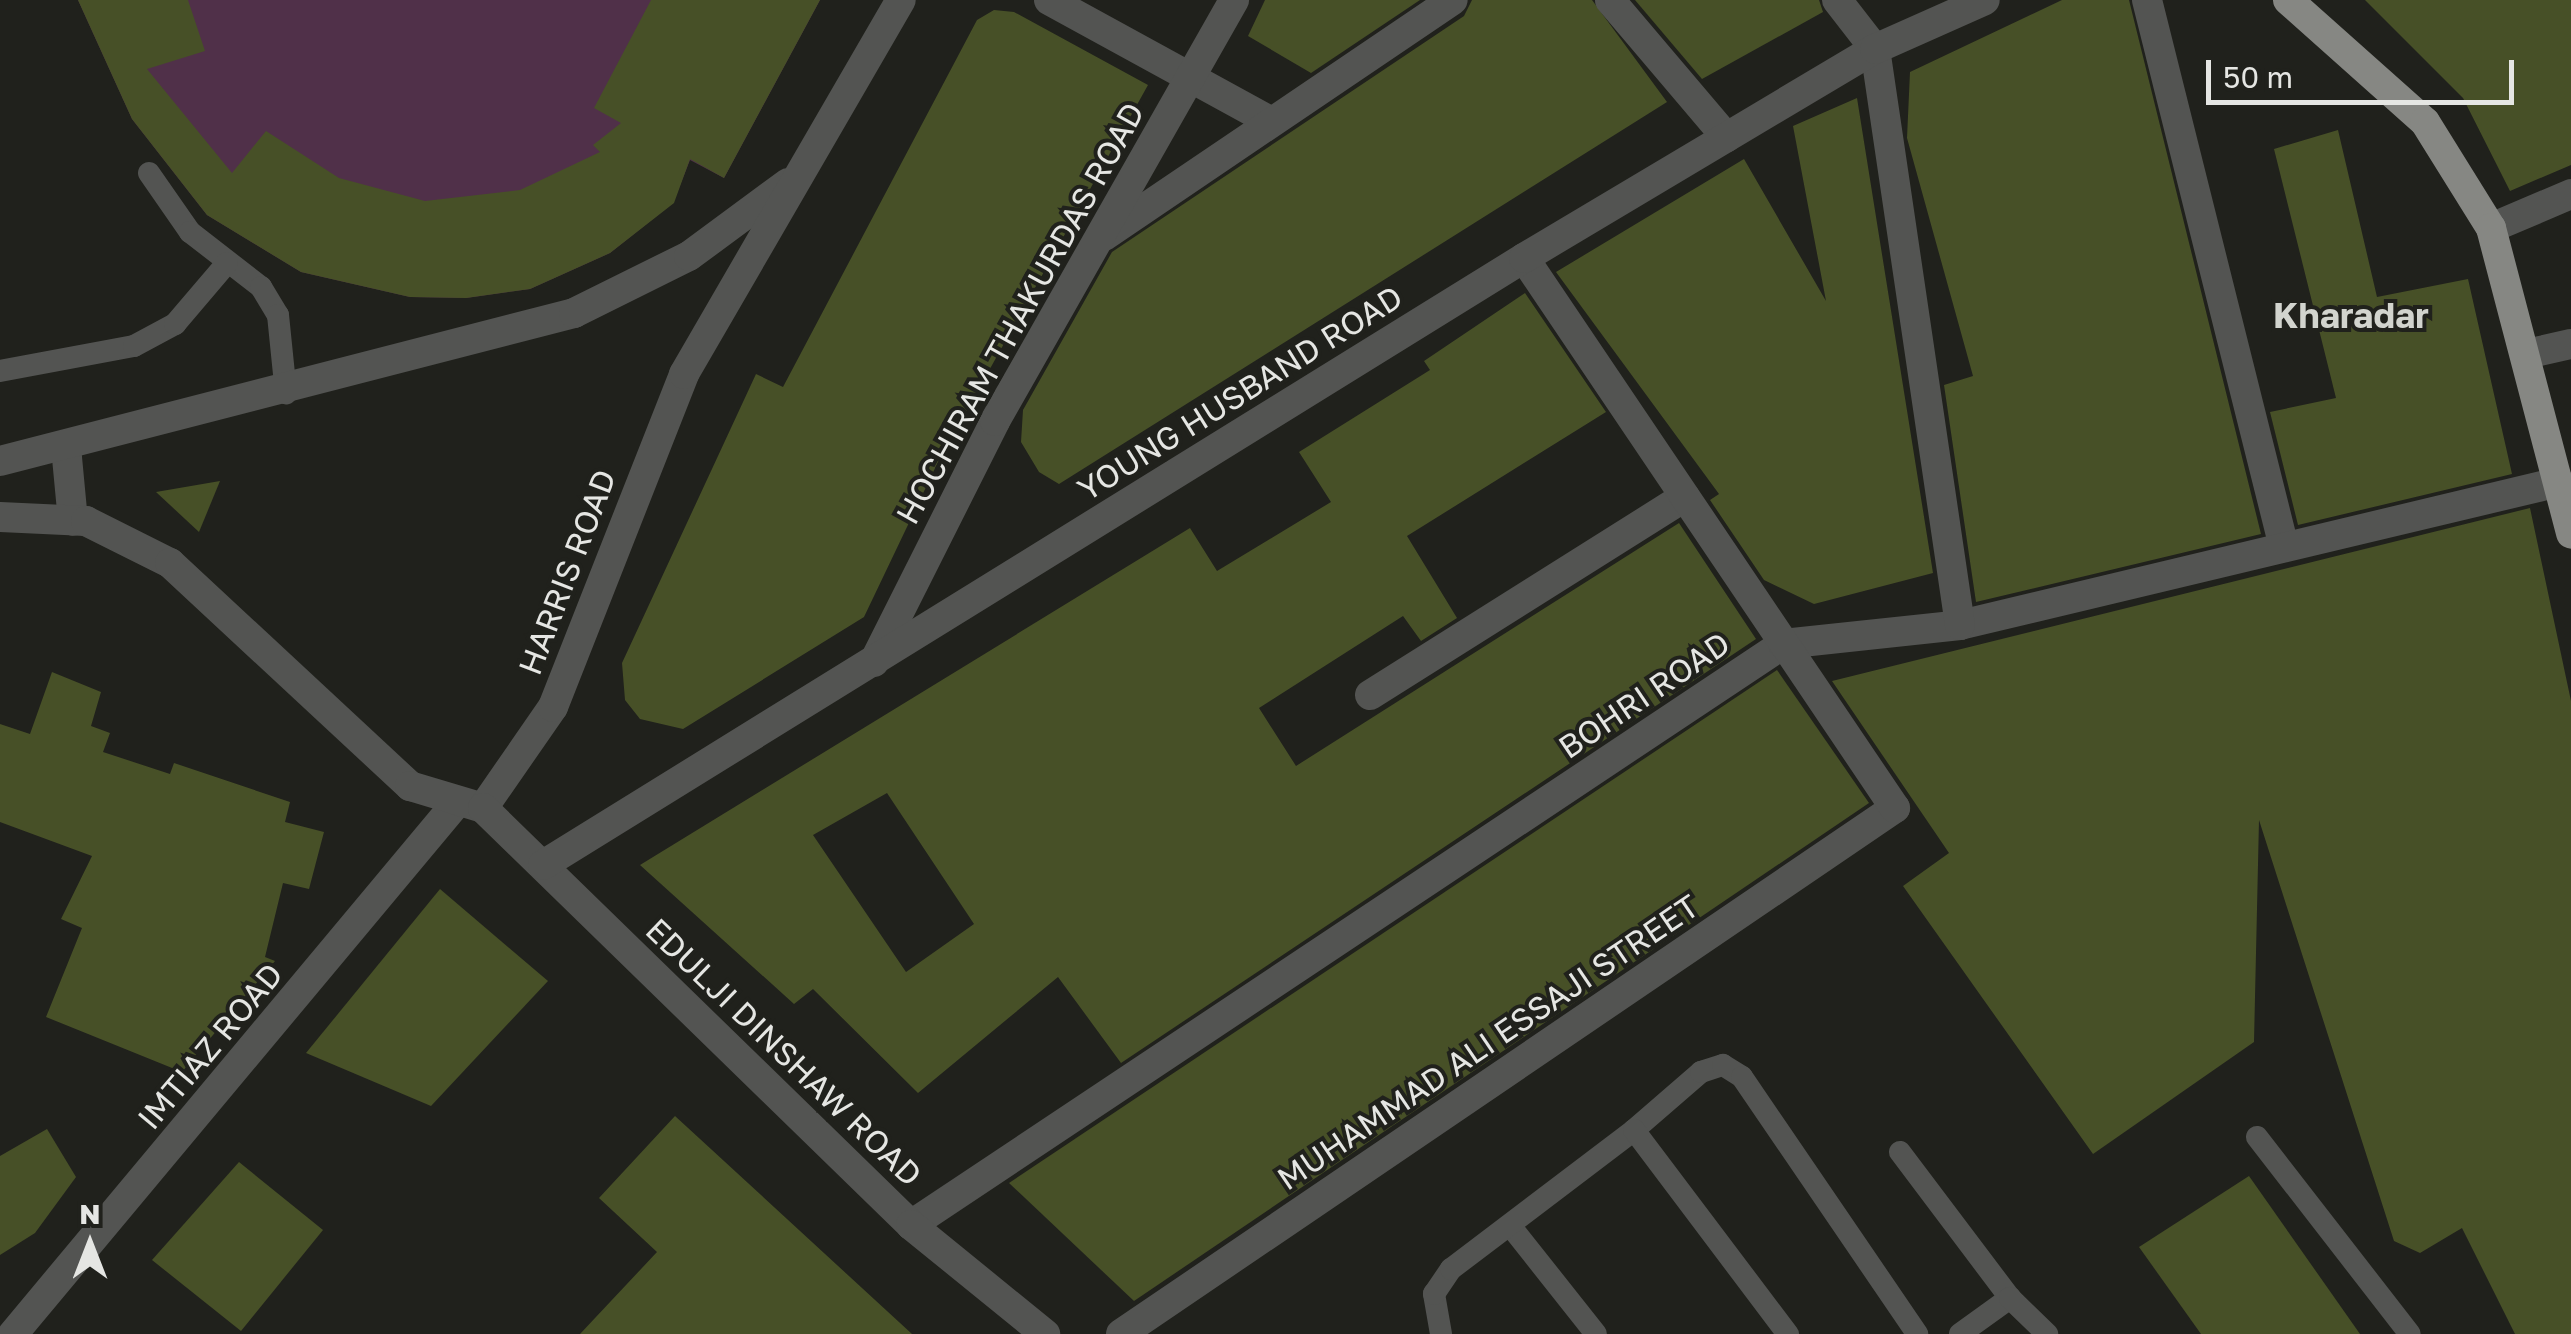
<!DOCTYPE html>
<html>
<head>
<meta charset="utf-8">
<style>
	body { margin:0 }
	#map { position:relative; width:2571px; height:1334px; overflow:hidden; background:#20211c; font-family:"Golos Text",sans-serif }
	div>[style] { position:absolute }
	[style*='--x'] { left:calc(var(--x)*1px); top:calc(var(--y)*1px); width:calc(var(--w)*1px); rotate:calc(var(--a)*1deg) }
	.green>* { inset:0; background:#503049 }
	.building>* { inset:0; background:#475027 }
	.service>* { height:22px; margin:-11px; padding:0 11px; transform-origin:11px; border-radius:11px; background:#535452 }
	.minor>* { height:30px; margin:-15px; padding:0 15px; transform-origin:15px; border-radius:15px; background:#535452 }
	.tertiary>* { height:30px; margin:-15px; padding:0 15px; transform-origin:15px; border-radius:15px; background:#535452 }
	.primary>* { height:30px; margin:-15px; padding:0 15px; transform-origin:15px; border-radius:15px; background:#868783 }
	span { translate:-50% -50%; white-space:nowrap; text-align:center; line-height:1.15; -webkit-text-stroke:8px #20211c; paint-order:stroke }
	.street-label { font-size:32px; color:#e5e6e3 }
	.neighbourhood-label { font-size:35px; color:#d2d4ce; font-weight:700 }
	.north { position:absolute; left:40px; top:1194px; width:100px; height:100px; -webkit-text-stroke:8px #20211c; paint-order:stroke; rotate:0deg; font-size:28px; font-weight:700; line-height:40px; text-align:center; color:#e5e6e3 }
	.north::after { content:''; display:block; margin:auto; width:35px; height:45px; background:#e5e6e3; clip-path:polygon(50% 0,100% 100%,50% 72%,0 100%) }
	.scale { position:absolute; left:2206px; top:60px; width:308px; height:45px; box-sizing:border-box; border:5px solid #e5e6e3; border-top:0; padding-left:12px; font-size:30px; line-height:35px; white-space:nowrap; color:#e5e6e3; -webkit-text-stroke:8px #20211c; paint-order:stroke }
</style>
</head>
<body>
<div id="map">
	<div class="green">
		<i style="clip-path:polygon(78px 0,820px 0,724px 178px,690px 160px,673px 203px,610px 253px,530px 289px,466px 298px,410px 297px,301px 272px,207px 215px,132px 119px)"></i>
	</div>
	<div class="building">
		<i style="clip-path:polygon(78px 0,188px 0,205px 51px,147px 69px,232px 173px,266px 131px,339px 178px,425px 201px,520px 190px,600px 152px,593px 145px,621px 123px,594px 108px,651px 0,820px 0,724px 178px,690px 159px,674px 203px,610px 253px,530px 289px,466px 298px,410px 297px,301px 272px,207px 215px,132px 119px)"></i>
		<i style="clip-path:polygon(1265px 0,1420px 0,1311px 73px,1248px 36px)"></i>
		<i style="clip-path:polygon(1472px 0,1592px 0,1667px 102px,1059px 484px,1039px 472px,1021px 442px,1023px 410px,1112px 252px,1464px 16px)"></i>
		<i style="clip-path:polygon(1635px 0,1819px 0,1823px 12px,1702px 79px)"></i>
		<i style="clip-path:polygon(2062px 0,2129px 0,2261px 534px,1976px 602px,1944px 385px,1973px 376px,1907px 138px,1910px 72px)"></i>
		<i style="clip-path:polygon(2365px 0,2571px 0,2571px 165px,2510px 191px,2463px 98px)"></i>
		<i style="clip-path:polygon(994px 10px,1014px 12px,1148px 85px,938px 462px,864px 617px,683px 729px,640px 719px,625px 700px,622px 663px,756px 374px,783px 387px,977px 20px)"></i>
		<i style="clip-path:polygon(1857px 98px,1933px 573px,1814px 604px,1764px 580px,1710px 500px,1719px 494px,1556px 272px,1744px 159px,1826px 301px,1793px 126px)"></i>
		<i style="clip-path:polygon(2338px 130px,2377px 297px,2468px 279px,2512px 474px,2298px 525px,2270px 412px,2336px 398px,2274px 149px)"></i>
		<i style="clip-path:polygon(evenodd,1525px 293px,1606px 412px,1407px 536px,1457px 618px,1421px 641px,1403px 616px,1259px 708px,1296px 766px,1679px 523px,1756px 639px,1121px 1063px,1058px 977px,918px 1093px,813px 989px,794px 1004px,640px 865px,1190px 528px,1217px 571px,1331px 502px,1299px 452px,1430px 370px,1424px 361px,1525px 293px,887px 793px,974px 924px,906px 972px,813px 835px,887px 793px)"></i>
		<i style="clip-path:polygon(220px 481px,199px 532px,156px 492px)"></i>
		<i style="clip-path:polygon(2530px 508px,2571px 701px,2571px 1334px,2515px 1334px,2462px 1228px,2420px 1253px,2394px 1241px,2259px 820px,2254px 1042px,2093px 1154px,1903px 886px,1949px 853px,1832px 681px)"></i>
		<i style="clip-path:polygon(1777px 670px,1869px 803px,1134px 1301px,1009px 1183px)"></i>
		<i style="clip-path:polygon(52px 672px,101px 692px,91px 726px,110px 733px,103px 752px,170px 774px,174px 763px,290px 802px,285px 822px,324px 832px,309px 889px,283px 883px,265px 957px,275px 961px,182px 1072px,46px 1017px,82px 928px,61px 919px,92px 856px,0 822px,0 724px,30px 734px)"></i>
		<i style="clip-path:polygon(440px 889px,548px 981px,431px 1106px,306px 1053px)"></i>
		<i style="clip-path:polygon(675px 1116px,912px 1334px,580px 1334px,657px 1252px,599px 1198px)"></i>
		<i style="clip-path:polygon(47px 1129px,76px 1177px,35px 1233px,0 1255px,0 1156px)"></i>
		<i style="clip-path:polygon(239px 1162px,323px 1230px,241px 1331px,152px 1260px)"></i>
		<i style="clip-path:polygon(2249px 1176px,2360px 1334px,2201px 1334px,2139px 1247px)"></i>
	</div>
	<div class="service">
		<i style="--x:149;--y:173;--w:72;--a:55.2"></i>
		<i style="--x:190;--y:232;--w:90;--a:37.8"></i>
		<i style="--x:261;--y:287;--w:33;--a:59"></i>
		<i style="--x:278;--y:315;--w:79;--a:84.2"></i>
		<i style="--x:0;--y:371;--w:136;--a:-10.6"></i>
		<i style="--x:134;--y:346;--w:47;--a:-28.2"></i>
		<i style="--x:175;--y:324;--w:80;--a:-49.6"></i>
		<i style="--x:1634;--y:1130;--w:89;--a:-40.9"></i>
		<i style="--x:1701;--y:1072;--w:23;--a:-18"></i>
		<i style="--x:1723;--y:1065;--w:22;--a:32"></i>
		<i style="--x:1742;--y:1077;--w:311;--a:55.7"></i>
		<i style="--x:2257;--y:1137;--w:249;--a:52.2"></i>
		<i style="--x:1900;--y:1152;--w:183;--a:53"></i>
		<i style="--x:1512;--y:1228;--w:135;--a:51.6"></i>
		<i style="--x:1441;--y:1334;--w:41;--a:-99.9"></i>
		<i style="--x:1434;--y:1294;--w:30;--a:-56"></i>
		<i style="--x:1451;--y:1269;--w:230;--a:-37.2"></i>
		<i style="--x:1634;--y:1130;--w:256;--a:53"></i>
		<i style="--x:1960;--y:1334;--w:62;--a:-35.8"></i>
		<i style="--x:2010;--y:1298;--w:52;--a:44.2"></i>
	</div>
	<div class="minor">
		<i style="--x:1049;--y:0;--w:252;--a:28.7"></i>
		<i style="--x:1610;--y:0;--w:180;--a:49.7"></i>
		<i style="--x:2147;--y:0;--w:564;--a:75.94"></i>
		<i style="--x:2491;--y:228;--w:87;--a:-23"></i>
		<i style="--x:1104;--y:236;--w:421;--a:-34.1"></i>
		<i style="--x:2531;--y:353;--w:41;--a:-12.7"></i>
		<i style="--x:1960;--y:625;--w:616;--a:-13.43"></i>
		<i style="--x:874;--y:662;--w:270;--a:-63.3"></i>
		<i style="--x:995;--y:421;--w:484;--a:-60.4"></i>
		<i style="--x:1370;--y:695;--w:372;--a:-32.2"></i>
		<i style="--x:911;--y:1225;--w:1048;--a:-33.67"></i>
		<i style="--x:1783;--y:644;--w:178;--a:-6.1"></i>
		<i style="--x:1960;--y:625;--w:582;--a:-98.39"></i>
		<i style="--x:1875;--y:49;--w:62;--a:-127.8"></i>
		<i style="--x:13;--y:1334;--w:694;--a:-50.14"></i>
		<i style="--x:1121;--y:1334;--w:936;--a:-34.2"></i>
		<i style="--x:1895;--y:808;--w:663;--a:-124"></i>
	</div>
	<div class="tertiary">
		<i style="--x:66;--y:447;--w:74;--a:84.6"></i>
		<i style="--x:0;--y:461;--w:593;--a:-14.46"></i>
		<i style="--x:574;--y:313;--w:128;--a:-26.4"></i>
		<i style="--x:689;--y:256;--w:123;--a:-36.4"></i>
		<i style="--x:0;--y:517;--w:86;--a:2.7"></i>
		<i style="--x:86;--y:521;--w:94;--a:26.6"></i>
		<i style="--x:170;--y:563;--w:328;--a:42.9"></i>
		<i style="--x:410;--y:786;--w:76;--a:16.8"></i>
		<i style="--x:483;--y:808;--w:123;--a:-55.3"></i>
		<i style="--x:553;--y:707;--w:358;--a:-68.5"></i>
		<i style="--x:684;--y:374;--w:432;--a:-59.9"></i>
		<i style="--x:483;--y:808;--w:598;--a:44.25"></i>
		<i style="--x:911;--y:1225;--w:173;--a:39.1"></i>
		<i style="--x:543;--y:865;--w:1154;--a:-31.75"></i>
		<i style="--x:1524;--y:258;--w:409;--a:-30.8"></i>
		<i style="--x:1875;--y:49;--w:120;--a:-24"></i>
	</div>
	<div class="primary">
		<i style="--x:2288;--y:0;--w:183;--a:41.7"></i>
		<i style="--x:2425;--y:122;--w:125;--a:58.1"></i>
		<i style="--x:2491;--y:228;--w:316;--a:75.3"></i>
	</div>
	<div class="street-label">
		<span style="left:1020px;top:313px;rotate:-61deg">HOCHIRAM THAKURDAS ROAD</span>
		<span style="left:1240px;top:393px;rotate:-32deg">YOUNG HUSBAND ROAD</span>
		<span style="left:567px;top:572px;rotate:-69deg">HARRIS ROAD</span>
		<span style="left:1644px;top:695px;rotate:-34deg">BOHRI ROAD</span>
		<span style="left:1488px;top:1042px;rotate:-34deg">MUHAMMAD ALI ESSAJI STREET</span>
		<span style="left:210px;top:1046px;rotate:-50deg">IMTIAZ ROAD</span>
		<span style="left:784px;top:1052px;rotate:44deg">EDULJI DINSHAW ROAD</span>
	</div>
	<div class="neighbourhood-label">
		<span style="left:2351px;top:315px">Kharadar</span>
	</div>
	<div class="north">N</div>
	<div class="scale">50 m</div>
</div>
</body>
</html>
